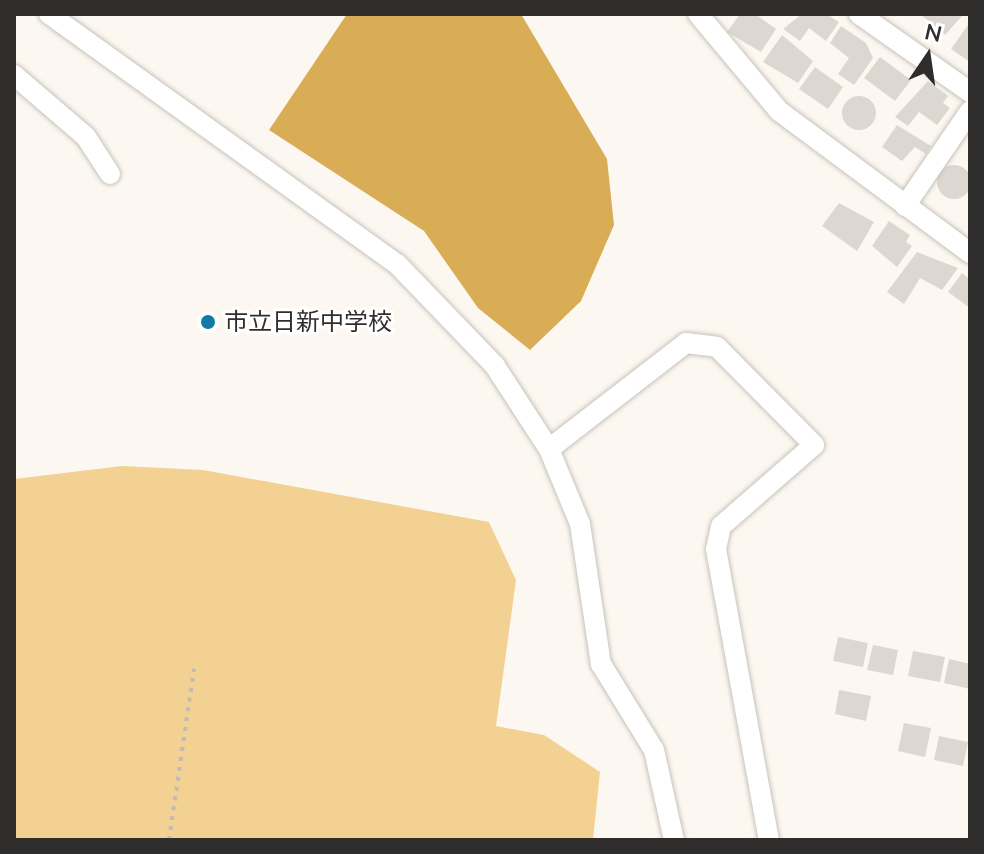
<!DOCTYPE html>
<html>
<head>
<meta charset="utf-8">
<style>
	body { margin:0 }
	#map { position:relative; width:984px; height:854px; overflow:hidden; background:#fcf8f1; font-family:Mulish,"Noto Sans JP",sans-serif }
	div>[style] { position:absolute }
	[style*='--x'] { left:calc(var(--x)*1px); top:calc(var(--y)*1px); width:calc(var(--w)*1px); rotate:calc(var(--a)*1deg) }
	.green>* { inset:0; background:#f2d192 }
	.water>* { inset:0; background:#d9ad56 }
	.building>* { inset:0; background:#dcd8d1 }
	.round { border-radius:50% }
	.path>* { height:4px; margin-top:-2px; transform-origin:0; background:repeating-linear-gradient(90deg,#bfbbb6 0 4px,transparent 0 10px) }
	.roads { filter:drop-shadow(0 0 2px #c7c3bc) drop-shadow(0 0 2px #c7c3bc) }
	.minor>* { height:20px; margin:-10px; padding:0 10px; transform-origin:10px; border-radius:10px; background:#fff }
	.dots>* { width:22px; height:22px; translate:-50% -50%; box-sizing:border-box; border:4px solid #fff; border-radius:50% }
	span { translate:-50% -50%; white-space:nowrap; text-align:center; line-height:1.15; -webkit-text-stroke:6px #fff; paint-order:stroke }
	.poi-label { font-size:24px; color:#302e2c }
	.left { translate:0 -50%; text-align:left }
	.frame { position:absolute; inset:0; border:16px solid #302e2c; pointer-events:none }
	.north { position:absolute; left:888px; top:16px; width:80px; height:80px; -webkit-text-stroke:6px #fff; paint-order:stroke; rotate:13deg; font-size:22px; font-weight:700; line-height:32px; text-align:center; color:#302e2c }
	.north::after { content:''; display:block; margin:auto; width:28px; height:36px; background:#302e2c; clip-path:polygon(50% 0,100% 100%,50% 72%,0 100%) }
</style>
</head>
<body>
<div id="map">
	<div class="green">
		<i style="clip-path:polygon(122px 466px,203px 470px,489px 522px,516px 580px,496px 726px,544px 735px,600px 772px,593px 840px,14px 840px,14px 479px)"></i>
	</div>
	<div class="water">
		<i style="clip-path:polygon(347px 14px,521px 14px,607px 159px,614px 225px,581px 301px,530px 350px,478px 308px,424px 231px,269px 130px)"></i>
	</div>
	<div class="building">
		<i style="clip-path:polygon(740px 14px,755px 14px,776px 29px,761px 52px,727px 32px)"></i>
		<i style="clip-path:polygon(802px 14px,826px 14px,839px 22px,826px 41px,809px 28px,800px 41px,783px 29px)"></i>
		<i style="clip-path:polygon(920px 14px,959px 14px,962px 16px,945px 35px)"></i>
		<i style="clip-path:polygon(970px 22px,970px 62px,951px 49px)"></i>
		<i style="clip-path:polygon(841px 26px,866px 43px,873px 58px,854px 85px,838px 74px,849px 58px,830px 43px)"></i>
		<i style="clip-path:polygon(782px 35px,813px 61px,798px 83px,763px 62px)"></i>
		<i style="clip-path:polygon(880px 57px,911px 80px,895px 101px,864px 78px)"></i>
		<i style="clip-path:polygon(815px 67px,843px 87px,828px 109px,799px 89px)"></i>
		<i style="clip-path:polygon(928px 81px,948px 96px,943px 103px,950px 108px,937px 125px,919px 112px,908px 126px,895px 117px)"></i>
		<i class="round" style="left:842px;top:96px;width:34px;height:34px"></i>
		<i style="clip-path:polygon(897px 125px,931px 146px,926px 154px,915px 147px,902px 161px,882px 147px)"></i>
		<i class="round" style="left:937px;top:165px;width:34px;height:34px"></i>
		<i style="clip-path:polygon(839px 203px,874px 222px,857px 251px,822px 226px)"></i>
		<i style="clip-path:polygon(889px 221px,910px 235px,906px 242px,912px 246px,897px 267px,872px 246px)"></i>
		<i style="clip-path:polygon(917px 252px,958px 268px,942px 290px,920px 278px,904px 304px,887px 292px)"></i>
		<i style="clip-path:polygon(962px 273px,970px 279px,970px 308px,948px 292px)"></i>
		<i style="clip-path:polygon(838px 637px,868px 643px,863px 667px,833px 661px)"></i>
		<i style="clip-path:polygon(873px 645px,898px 650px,893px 675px,867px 670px)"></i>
		<i style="clip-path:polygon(913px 651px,945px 657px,940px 682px,908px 676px)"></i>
		<i style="clip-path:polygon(949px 659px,970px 664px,970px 689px,944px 683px)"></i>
		<i style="clip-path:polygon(839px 690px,871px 696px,866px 721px,835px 714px)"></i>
		<i style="clip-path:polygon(904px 723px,931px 728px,925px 757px,898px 751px)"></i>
		<i style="clip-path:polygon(939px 736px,968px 742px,963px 766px,934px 760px)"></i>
	</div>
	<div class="path">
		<i style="--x:169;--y:840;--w:173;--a:-81.7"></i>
	</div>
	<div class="roads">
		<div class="minor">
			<i style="--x:49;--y:14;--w:428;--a:35.7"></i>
			<i style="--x:397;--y:264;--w:141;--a:46.1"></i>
			<i style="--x:495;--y:366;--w:99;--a:57"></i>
			<i style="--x:549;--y:449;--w:81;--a:67.5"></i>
			<i style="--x:580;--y:524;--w:142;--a:81.5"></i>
			<i style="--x:601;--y:664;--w:101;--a:58.4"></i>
			<i style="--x:654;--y:750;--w:92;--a:77.5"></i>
			<i style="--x:698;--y:14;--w:126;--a:50.1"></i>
			<i style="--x:779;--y:111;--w:238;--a:36.6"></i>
			<i style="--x:859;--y:14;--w:136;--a:35.1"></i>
			<i style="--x:14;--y:75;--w:95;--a:40.7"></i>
			<i style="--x:86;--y:137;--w:44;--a:57"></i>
			<i style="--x:905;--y:206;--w:115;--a:-55.6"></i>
			<i style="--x:549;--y:449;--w:173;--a:-37.7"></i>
			<i style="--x:686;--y:343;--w:31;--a:7"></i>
			<i style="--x:717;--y:347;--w:138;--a:45.3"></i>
			<i style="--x:814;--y:445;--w:123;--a:138.9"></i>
			<i style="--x:721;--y:526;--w:24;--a:102"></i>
			<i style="--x:716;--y:549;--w:296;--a:79.7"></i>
		</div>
	</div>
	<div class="dots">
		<i style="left:208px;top:322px;background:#117aa5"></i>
	</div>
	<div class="poi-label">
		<span class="left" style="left:224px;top:322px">市立日新中学校</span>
	</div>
	<div class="frame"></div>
	<div class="north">N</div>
</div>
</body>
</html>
